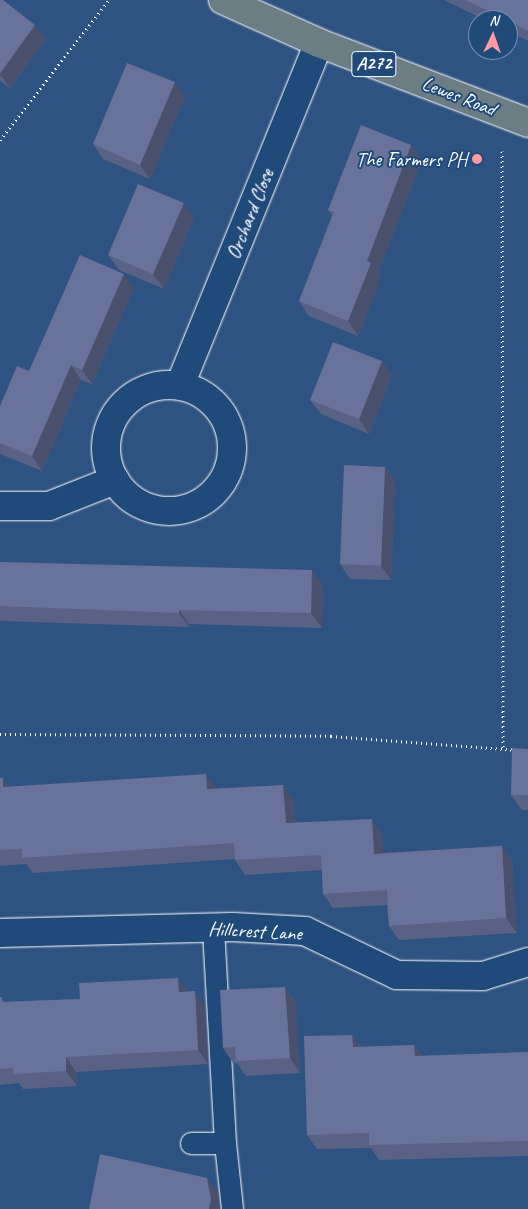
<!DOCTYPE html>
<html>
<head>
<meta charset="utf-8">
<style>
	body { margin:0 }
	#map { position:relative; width:528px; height:1209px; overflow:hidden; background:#2e5281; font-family:Caveat,sans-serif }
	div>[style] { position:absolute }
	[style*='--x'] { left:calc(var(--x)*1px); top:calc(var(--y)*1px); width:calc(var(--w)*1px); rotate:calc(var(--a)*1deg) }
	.path>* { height:3px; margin-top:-1.5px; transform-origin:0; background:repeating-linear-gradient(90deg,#fff 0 1px,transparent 0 5px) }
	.roads { filter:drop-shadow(0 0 1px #fff) drop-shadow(0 0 1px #fff) }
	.service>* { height:21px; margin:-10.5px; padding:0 10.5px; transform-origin:10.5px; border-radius:10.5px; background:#1f4a7a }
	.minor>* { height:28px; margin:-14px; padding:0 14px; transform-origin:14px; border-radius:14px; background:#1f4a7a }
	.minor>.ring { margin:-14px; padding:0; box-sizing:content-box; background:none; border:28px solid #1f4a7a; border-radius:50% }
	.trunk>* { height:28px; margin:-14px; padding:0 14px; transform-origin:14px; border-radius:14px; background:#6c7e84 }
	.wall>* { inset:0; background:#596285 }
	.shaded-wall>* { inset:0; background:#49506c }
	.building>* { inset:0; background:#68729b }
	.dots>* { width:14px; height:14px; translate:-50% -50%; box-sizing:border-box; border:2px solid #1f4a7a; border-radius:50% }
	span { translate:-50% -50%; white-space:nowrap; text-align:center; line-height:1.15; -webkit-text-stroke:4px #1f4a7a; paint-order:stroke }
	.shield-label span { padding:1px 4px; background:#1f4a7a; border:1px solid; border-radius:4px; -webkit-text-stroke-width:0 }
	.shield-label { font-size:19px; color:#fff; font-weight:700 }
	.street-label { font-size:20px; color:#fff }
	.poi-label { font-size:20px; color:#fff }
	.right { translate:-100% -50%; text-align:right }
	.north { position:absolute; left:468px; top:10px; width:50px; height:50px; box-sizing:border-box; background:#1f4a7a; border:1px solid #7992af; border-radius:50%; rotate:3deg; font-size:14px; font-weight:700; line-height:20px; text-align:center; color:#fff }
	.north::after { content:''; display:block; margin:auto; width:18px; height:22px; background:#ff9aa2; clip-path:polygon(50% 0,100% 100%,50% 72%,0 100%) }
</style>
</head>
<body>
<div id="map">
	<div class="path">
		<i style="--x:0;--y:140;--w:177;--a:-52.1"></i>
		<i style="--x:502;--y:151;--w:599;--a:89.9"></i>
		<i style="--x:0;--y:734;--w:331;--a:0.3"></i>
		<i style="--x:331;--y:736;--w:186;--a:4.3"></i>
	</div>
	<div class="roads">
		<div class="service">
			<i style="--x:191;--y:1143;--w:34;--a:0"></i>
			<i style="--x:225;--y:1143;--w:216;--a:-93.2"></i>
			<i style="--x:225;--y:1143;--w:66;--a:83.9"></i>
		</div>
		<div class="minor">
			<i class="ring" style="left:106px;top:385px;width:98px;height:98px"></i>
			<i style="--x:180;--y:385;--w:369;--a:-67.9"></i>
			<i style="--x:0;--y:506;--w:49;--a:0"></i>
			<i style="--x:49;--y:506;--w:71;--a:-21.5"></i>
			<i style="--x:0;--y:933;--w:233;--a:-1.5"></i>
			<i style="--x:233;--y:927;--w:72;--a:3.2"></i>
			<i style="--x:305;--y:931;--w:102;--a:25.6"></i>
			<i style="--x:397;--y:975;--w:86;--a:0.7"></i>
			<i style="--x:483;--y:976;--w:47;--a:-17.3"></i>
		</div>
		<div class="trunk">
			<i style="--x:223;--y:0;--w:105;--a:24.1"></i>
			<i style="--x:319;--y:43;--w:224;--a:20.9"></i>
		</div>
	</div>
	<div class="wall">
		<i style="clip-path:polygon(0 0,46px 39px,10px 88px,0 81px)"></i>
		<i style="clip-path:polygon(444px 0,528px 0,528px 41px,508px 31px,508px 20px,485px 20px)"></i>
		<i style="clip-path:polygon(185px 97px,150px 179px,103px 159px,93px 144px)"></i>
		<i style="clip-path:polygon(411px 145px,422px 160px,378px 273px,381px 277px,358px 336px,309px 316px,299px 301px,332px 215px,328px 210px)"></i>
		<i style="clip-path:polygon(194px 218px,164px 289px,119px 270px,108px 255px)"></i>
		<i style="clip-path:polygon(134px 288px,92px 384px,81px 380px,42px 471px,0 454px,0 406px,29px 371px)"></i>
		<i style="clip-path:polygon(382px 361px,392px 376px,369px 434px,321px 414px,310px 400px)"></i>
		<i style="clip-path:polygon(385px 467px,395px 481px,391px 580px,350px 579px,340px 564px)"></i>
		<i style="clip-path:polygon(0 562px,323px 585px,322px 628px,189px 624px,189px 627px,0 621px)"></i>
		<i style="clip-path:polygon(528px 749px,528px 810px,522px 810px,511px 795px)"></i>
		<i style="clip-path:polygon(0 778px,3px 778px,9px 787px,216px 789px,294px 800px,295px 822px,382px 833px,383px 853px,502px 846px,512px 861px,517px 933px,399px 940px,389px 926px,387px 905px,333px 908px,323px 894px,322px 870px,245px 875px,235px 860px,235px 859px,33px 873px,26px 864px,0 866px)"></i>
		<i style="clip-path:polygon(285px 987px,295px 1001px,300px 1073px,246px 1076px,237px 1063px,233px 1063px,223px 1048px)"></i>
		<i style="clip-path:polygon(188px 991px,205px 1006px,208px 1064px,76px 1072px,77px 1086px,23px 1089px,19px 1083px,0 1085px,0 997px,5px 1002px,80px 999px)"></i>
		<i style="clip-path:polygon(352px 1035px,361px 1047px,414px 1045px,422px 1056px,528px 1052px,528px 1156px,379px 1160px,371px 1148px,317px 1149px,307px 1135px)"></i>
	</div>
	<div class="shaded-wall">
		<i style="clip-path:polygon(35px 25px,46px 39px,10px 88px,0 74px)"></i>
		<i style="clip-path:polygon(175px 82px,185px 97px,150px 179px,140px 165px)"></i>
		<i style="clip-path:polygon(411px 145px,422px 160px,378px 273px,381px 277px,358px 336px,348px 321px,367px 261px)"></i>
		<i style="clip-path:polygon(184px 203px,194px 218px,164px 289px,153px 274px)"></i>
		<i style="clip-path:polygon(124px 274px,134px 288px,92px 384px,82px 370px)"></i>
		<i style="clip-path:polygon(382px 361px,392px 376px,369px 434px,359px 419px)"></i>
		<i style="clip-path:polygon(71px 365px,81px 380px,42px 471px,32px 456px)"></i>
		<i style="clip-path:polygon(385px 467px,395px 481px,391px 580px,381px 566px)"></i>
		<i style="clip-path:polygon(312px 570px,323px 585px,322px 628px,311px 613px)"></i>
		<i style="clip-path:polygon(179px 610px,189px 624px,189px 627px,179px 613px)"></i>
		<i style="clip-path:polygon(206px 774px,216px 788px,207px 789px)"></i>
		<i style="clip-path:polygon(3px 778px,13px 793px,3px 787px)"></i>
		<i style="clip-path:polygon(283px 785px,294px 800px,296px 838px,286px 823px)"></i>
		<i style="clip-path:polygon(372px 819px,382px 833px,384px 869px,374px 854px)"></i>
		<i style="clip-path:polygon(502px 846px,512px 861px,517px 933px,506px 918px)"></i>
		<i style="clip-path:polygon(178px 978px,189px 993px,179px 992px)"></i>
		<i style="clip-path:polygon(285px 987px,295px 1001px,300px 1073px,290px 1058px)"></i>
		<i style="clip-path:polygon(195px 991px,205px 1006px,208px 1064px,198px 1050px)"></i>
		<i style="clip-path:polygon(352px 1035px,362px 1049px,353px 1047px)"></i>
		<i style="clip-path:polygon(414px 1045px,425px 1060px,415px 1056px)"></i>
		<i style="clip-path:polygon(66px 1057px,76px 1072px,77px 1086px,66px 1071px)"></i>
		<i style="clip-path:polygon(207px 1178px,218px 1192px,220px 1209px,209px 1209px)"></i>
	</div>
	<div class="building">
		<i style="clip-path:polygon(0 0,3px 0,35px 25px,0 73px)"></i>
		<i style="clip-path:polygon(465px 0,528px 0,528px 31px,508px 20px)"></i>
		<i style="clip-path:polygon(127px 63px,175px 82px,140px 165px,93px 144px)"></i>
		<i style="clip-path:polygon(361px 125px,411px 145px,367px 261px,371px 263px,348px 321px,299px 301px,334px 212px,328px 210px)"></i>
		<i style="clip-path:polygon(138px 184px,184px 203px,153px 274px,108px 255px)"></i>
		<i style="clip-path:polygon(80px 255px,124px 274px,82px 370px,71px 365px,32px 456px,0 443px,0 406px,17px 366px,29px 371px)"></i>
		<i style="clip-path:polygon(333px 342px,382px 361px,359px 419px,310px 400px)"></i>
		<i style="clip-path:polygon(344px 465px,385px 467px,381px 566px,340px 564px)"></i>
		<i style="clip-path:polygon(0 562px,312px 570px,311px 613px,179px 610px,179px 613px,0 606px)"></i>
		<i style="clip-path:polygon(512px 748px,528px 749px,528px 795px,511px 795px)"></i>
		<i style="clip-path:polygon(206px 774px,207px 789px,283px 785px,286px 823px,372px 819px,374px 854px,502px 846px,506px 918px,389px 926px,387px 890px,323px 894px,321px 855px,235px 860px,234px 843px,22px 858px,22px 849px,0 850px,0 778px,3px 778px,3px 787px)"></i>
		<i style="clip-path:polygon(178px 978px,179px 992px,195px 991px,198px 1050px,66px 1057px,66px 1071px,13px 1074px,13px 1068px,0 1069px,0 997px,2px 997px,2px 1002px,80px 999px,79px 983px)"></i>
		<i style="clip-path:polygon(285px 987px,290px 1058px,236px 1061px,235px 1047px,223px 1048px,220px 990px)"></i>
		<i style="clip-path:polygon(352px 1035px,353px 1047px,414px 1045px,415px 1056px,528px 1052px,528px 1141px,369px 1145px,369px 1133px,307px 1135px,304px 1036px)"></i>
		<i style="clip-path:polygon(100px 1154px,207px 1178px,211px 1199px,209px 1209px,89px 1209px)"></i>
	</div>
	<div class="dots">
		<i style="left:477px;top:159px;background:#ff9aa2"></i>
	</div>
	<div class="shield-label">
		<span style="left:374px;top:64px">A272</span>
	</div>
	<div class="street-label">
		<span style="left:459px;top:96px;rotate:21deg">Lewes Road</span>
		<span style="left:250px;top:214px;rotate:-68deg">Orchard Close</span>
		<span style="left:255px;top:931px;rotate:3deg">Hillcrest Lane</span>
	</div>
	<div class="poi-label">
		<span class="right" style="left:467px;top:159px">The Farmers PH</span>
	</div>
	<div class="north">N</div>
</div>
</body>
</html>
